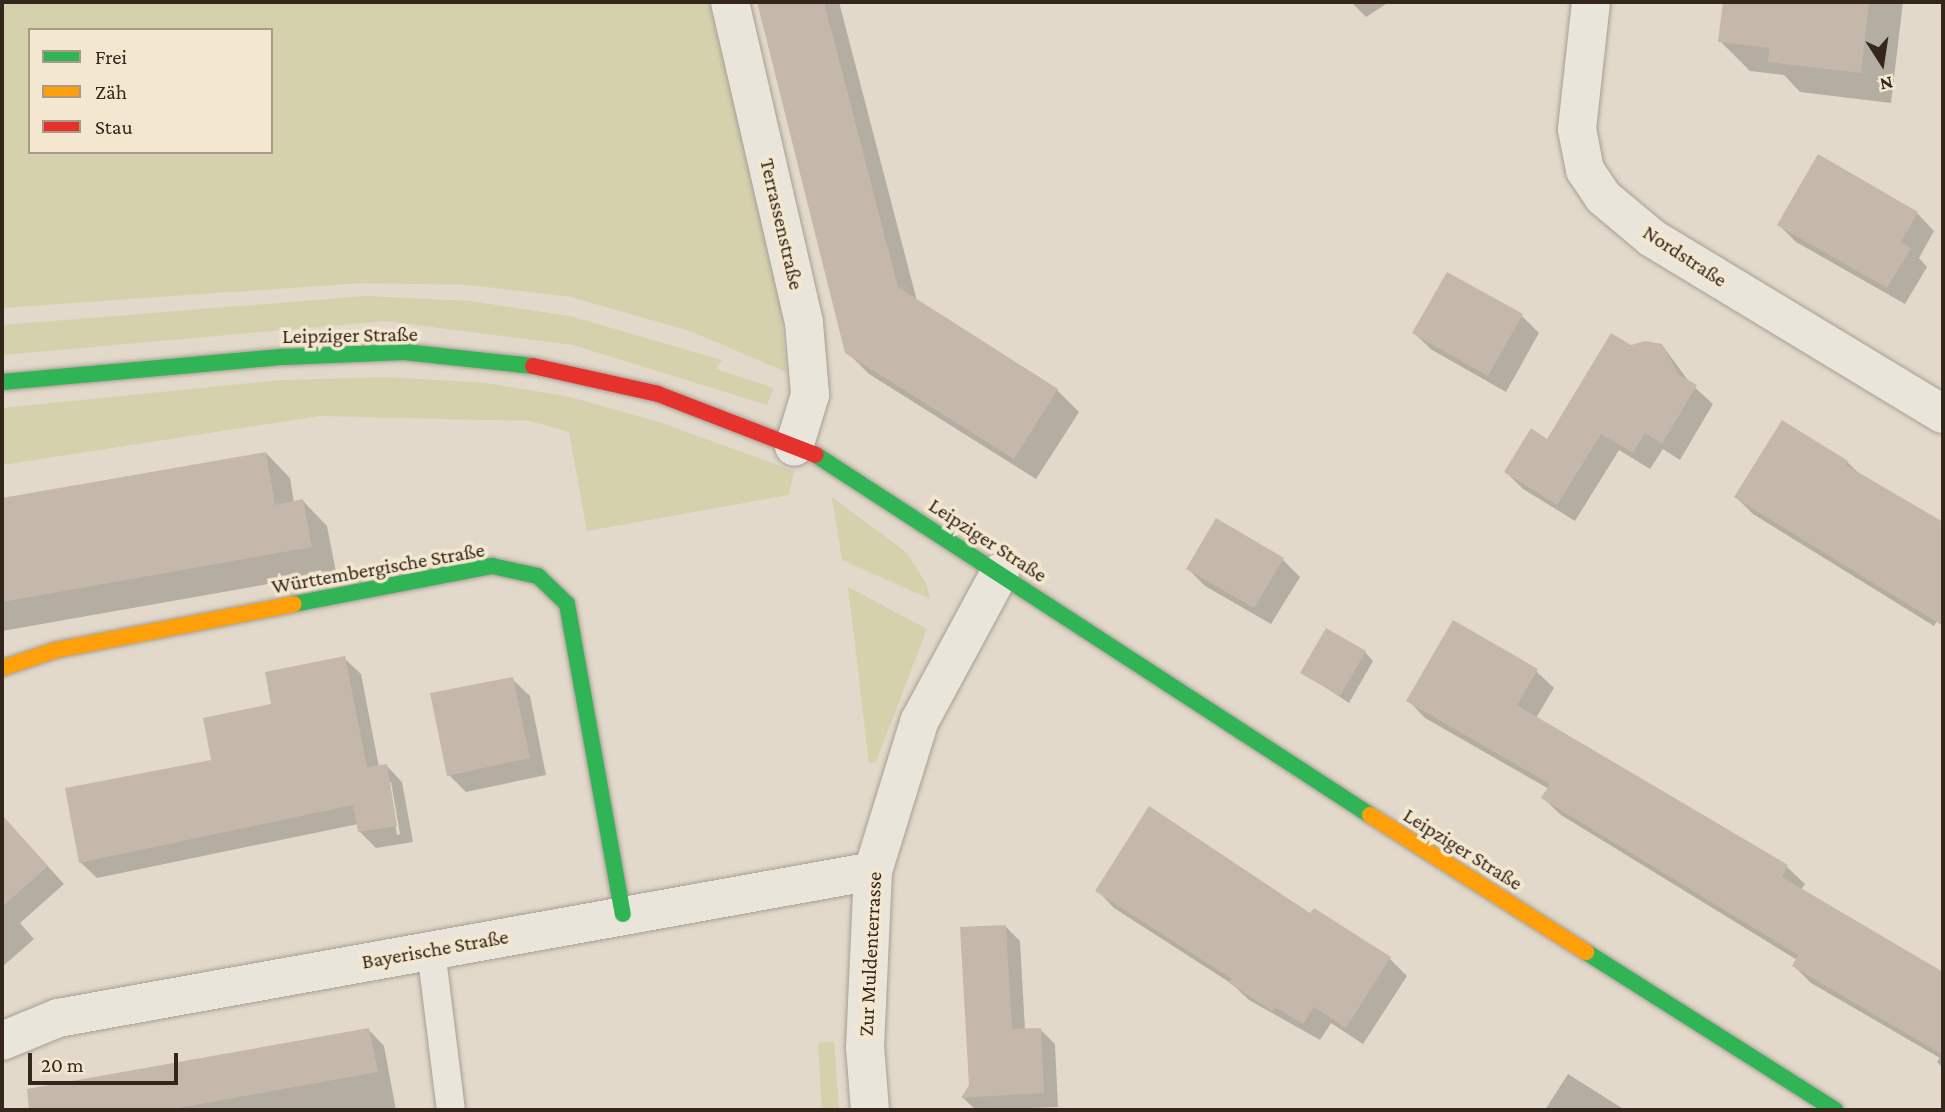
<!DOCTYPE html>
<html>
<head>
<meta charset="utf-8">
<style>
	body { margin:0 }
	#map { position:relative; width:1945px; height:1112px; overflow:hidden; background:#e2d9ca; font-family:"Crimson Pro",serif }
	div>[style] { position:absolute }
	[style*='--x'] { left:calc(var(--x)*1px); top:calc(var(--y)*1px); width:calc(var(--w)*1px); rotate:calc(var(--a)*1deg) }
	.green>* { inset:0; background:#d4d1ac }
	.shadow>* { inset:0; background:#0003 }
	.building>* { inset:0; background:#c6b7ab }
	.roads { filter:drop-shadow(0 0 2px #a79e94) drop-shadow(0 0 2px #a79e94) }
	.lane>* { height:28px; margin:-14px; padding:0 14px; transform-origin:14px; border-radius:14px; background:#eae5db }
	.street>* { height:38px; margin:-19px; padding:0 19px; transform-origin:19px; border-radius:19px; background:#eae5db }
	.fast>* { height:16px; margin:-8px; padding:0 8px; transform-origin:8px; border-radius:8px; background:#30b455 }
	.slow>* { height:16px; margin:-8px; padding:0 8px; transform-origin:8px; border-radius:8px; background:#ff9f0a }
	.jam>* { height:16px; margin:-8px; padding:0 8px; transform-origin:8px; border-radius:8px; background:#e5322d }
	span { translate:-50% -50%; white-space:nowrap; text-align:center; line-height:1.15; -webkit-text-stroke:7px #f4e7cf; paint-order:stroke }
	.street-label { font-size:21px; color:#35261c }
	.frame { position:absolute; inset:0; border:4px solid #35261c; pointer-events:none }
	.legend { position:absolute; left:28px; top:28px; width:245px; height:126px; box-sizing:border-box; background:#f4e7cf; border:2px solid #a89a87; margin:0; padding:9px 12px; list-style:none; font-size:21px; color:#35261c }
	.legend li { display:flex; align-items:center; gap:14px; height:35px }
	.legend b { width:35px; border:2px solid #a89a87 }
	.north { position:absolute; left:1847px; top:28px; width:70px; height:70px; -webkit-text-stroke:5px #f4e7cf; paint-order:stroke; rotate:168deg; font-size:19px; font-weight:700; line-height:28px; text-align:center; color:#35261c }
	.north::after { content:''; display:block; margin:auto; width:24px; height:32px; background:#35261c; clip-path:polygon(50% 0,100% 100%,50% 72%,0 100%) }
	.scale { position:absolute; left:28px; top:1053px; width:150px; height:32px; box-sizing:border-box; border:4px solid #35261c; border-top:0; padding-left:9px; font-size:21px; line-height:24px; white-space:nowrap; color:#35261c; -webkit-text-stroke:5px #f4e7cf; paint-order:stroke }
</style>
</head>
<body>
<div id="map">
	<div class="green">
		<i style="clip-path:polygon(evenodd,2px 2px,709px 2px,777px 266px,786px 372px,690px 331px,571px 297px,469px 285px,362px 283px,2px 308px,2px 2px,30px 30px,271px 30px,271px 152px,30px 152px,30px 30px)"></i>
		<i style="clip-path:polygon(366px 296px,470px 301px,570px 316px,722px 360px,716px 369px,774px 388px,767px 405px,573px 345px,385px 321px,2px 355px,2px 325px)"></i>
		<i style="clip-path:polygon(387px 377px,485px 383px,566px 396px,659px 422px,794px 471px,789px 495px,587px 531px,569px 432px,530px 421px,320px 416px,2px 465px,2px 408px,282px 380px)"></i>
		<i style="clip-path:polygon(832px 497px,906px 552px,926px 583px,930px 599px,842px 560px)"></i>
		<i style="clip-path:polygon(848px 587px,927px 629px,876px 762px,869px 763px)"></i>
		<i style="clip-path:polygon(834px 1041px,839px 1110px,822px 1110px,818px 1043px)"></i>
	</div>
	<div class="shadow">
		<i style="clip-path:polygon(758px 2px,839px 2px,917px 301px,1057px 390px,1079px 412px,1036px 479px,869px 374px,847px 352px)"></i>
		<i style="clip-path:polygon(1351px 2px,1389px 2px,1366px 17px)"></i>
		<i style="clip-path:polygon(1724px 2px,1903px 2px,1891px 103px,1800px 92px,1784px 75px,1750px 71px,1720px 41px)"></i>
		<i style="clip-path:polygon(1819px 157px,1917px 213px,1934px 231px,1919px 258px,1927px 267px,1905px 304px,1796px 242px,1779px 225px)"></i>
		<i style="clip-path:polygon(1522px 316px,1539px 333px,1506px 392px,1432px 350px,1414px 333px)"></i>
		<i style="clip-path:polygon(1662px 345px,1690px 383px,1713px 404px,1680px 460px,1663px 449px,1650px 469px,1619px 450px,1575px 521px,1523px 489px,1506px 472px,1548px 441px,1631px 347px)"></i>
		<i style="clip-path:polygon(266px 453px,290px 478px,294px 503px,303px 501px,327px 526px,336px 572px,2px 631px,2px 500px)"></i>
		<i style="clip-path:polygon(1847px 462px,1861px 475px,1943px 524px,1943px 611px,1934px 626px,1753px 514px,1736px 497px)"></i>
		<i style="clip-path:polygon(1283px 560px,1300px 577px,1271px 624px,1205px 586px,1188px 569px)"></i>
		<i style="clip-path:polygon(1365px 652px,1373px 661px,1349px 703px,1302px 672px)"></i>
		<i style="clip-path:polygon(evenodd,344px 658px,361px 674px,379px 767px,386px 765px,402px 782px,413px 842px,376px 848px,360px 832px,358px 824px,97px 878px,80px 862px,213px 761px,273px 705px,344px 658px,388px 782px,391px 782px,400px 834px,397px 835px,388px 782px)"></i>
		<i style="clip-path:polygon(1536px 671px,1554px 688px,1536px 718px,1787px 867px,1805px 884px,1801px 890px,1943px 982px,1943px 1068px,1937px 1062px,1940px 1058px,1811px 983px,1794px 966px,1797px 960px,1561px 815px,1543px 798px,1549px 789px,1425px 718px,1408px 700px)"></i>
		<i style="clip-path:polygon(512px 679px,530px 696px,546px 775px,466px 792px,449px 775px)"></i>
		<i style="clip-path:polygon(2px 816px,64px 884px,20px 923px,34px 939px,2px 967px)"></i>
		<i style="clip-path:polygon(1097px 890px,1311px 915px,1390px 959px,1407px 976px,1363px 1044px,1331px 1023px,1320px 1040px,1249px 1000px,1232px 984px,1114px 908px)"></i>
		<i style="clip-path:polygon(1006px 927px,1020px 941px,1025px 1030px,1040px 1029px,1055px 1044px,1058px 1107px,976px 1110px,963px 1098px,971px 1086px)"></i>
		<i style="clip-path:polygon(369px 1030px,384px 1046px,396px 1110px,64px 1110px,59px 1086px)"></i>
		<i style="clip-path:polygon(1568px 1074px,1625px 1110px,1545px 1110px)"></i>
	</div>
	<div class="building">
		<i style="clip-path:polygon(757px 2px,824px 2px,898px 287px,1058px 389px,1014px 459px,845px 353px)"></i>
		<i style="clip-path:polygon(1723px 2px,1869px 2px,1861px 73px,1768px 62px,1769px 48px,1718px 42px)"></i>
		<i style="clip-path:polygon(1818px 154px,1918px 212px,1901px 242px,1911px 248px,1887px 288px,1777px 225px)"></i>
		<i style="clip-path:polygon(1447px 272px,1523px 314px,1488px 376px,1412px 333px)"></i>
		<i style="clip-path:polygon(1611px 333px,1631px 345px,1645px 341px,1662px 344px,1679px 375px,1697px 385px,1662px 444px,1645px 433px,1633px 453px,1601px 434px,1557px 505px,1504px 472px,1531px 428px,1547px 439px)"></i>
		<i style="clip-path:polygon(1782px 420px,1848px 461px,1846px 465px,1943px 522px,1943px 626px,1734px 497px)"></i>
		<i style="clip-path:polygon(266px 452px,275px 505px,303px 499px,312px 547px,2px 602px,2px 498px)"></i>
		<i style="clip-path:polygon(1216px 518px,1284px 558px,1254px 608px,1186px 569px)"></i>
		<i style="clip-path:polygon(1453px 620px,1538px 669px,1517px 705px,1788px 865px,1782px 877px,1943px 972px,1943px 1055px,1792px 966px,1798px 955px,1541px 798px,1550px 784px,1406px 701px)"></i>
		<i style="clip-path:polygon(1326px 628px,1366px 651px,1340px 696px,1300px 673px)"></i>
		<i style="clip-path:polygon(345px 656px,367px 767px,387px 764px,397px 826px,358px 832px,353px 805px,79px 863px,65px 788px,211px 760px,203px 718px,271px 704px,265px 672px)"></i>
		<i style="clip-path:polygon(513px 677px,530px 758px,447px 776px,430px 693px)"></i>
		<i style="clip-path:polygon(1149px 806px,1310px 913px,1314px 908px,1391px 957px,1346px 1028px,1314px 1007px,1303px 1024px,1275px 1007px,1272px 1011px,1229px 983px,1232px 979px,1095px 891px)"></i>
		<i style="clip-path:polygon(2px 815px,48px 866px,2px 907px)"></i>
		<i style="clip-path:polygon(1006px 925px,1012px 1029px,1041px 1028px,1044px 1093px,961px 1098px,969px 1085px,960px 927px)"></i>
		<i style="clip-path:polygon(369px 1028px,378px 1072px,167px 1110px,29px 1110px,27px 1089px)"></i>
	</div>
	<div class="roads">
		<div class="lane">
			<i style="--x:431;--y:950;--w:161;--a:82.9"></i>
		</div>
		<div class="street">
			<i style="--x:730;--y:2;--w:329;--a:77"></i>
			<i style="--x:804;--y:323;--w:72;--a:85.2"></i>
			<i style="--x:810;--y:395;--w:54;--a:107.1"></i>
			<i style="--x:1591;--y:2;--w:128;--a:96.3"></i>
			<i style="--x:1577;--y:129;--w:42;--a:79"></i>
			<i style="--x:1585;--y:170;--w:32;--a:56"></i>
			<i style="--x:1603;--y:197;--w:64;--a:39.9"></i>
			<i style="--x:1652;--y:238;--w:340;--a:31.2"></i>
			<i style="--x:2;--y:1041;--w:61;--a:-22.3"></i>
			<i style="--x:58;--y:1018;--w:828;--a:-10.22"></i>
			<i style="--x:870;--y:1110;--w:63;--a:-94.5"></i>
			<i style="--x:865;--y:1047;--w:176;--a:-87.4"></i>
			<i style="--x:873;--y:871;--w:156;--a:-72.8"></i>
			<i style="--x:919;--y:722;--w:170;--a:-61.6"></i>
		</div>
		<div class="fast">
			<i style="--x:2;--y:382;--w:283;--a:-5.1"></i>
			<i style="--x:284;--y:357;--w:120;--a:-2.4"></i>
			<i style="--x:404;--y:352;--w:130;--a:6.2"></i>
			<i style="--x:816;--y:455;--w:661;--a:33.02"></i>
			<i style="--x:294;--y:604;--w:202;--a:-10.9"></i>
			<i style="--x:492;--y:566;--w:47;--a:12.3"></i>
			<i style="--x:538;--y:576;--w:40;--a:44"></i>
			<i style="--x:567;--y:604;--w:315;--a:79.8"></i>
			<i style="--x:1586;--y:952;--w:295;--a:32.4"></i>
		</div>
		<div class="slow">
			<i style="--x:2;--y:668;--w:57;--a:-18.4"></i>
			<i style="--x:56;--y:650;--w:242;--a:-10.9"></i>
			<i style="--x:1370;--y:815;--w:256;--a:32.4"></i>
		</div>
		<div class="jam">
			<i style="--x:533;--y:366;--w:128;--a:12.6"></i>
			<i style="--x:658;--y:394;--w:169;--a:21.1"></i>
		</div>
	</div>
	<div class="street-label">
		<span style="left:782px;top:224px;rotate:77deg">Terrassenstraße</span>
		<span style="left:1685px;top:256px;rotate:33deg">Nordstraße</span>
		<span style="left:350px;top:335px;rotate:-1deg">Leipziger Straße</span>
		<span style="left:988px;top:540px;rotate:33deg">Leipziger Straße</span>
		<span style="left:378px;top:568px;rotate:-10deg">Württembergische Straße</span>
		<span style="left:1463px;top:849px;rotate:32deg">Leipziger Straße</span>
		<span style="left:435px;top:949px;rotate:-10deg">Bayerische Straße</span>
		<span style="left:870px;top:954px;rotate:-87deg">Zur Muldenterrasse</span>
	</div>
	<div class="frame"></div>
	<ul class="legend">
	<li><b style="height:9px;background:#30b455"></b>Frei</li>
	<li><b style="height:9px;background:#ff9f0a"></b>Zäh</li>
	<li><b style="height:9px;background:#e5322d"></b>Stau</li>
	</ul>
	<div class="north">N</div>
	<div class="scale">20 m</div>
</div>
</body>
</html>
